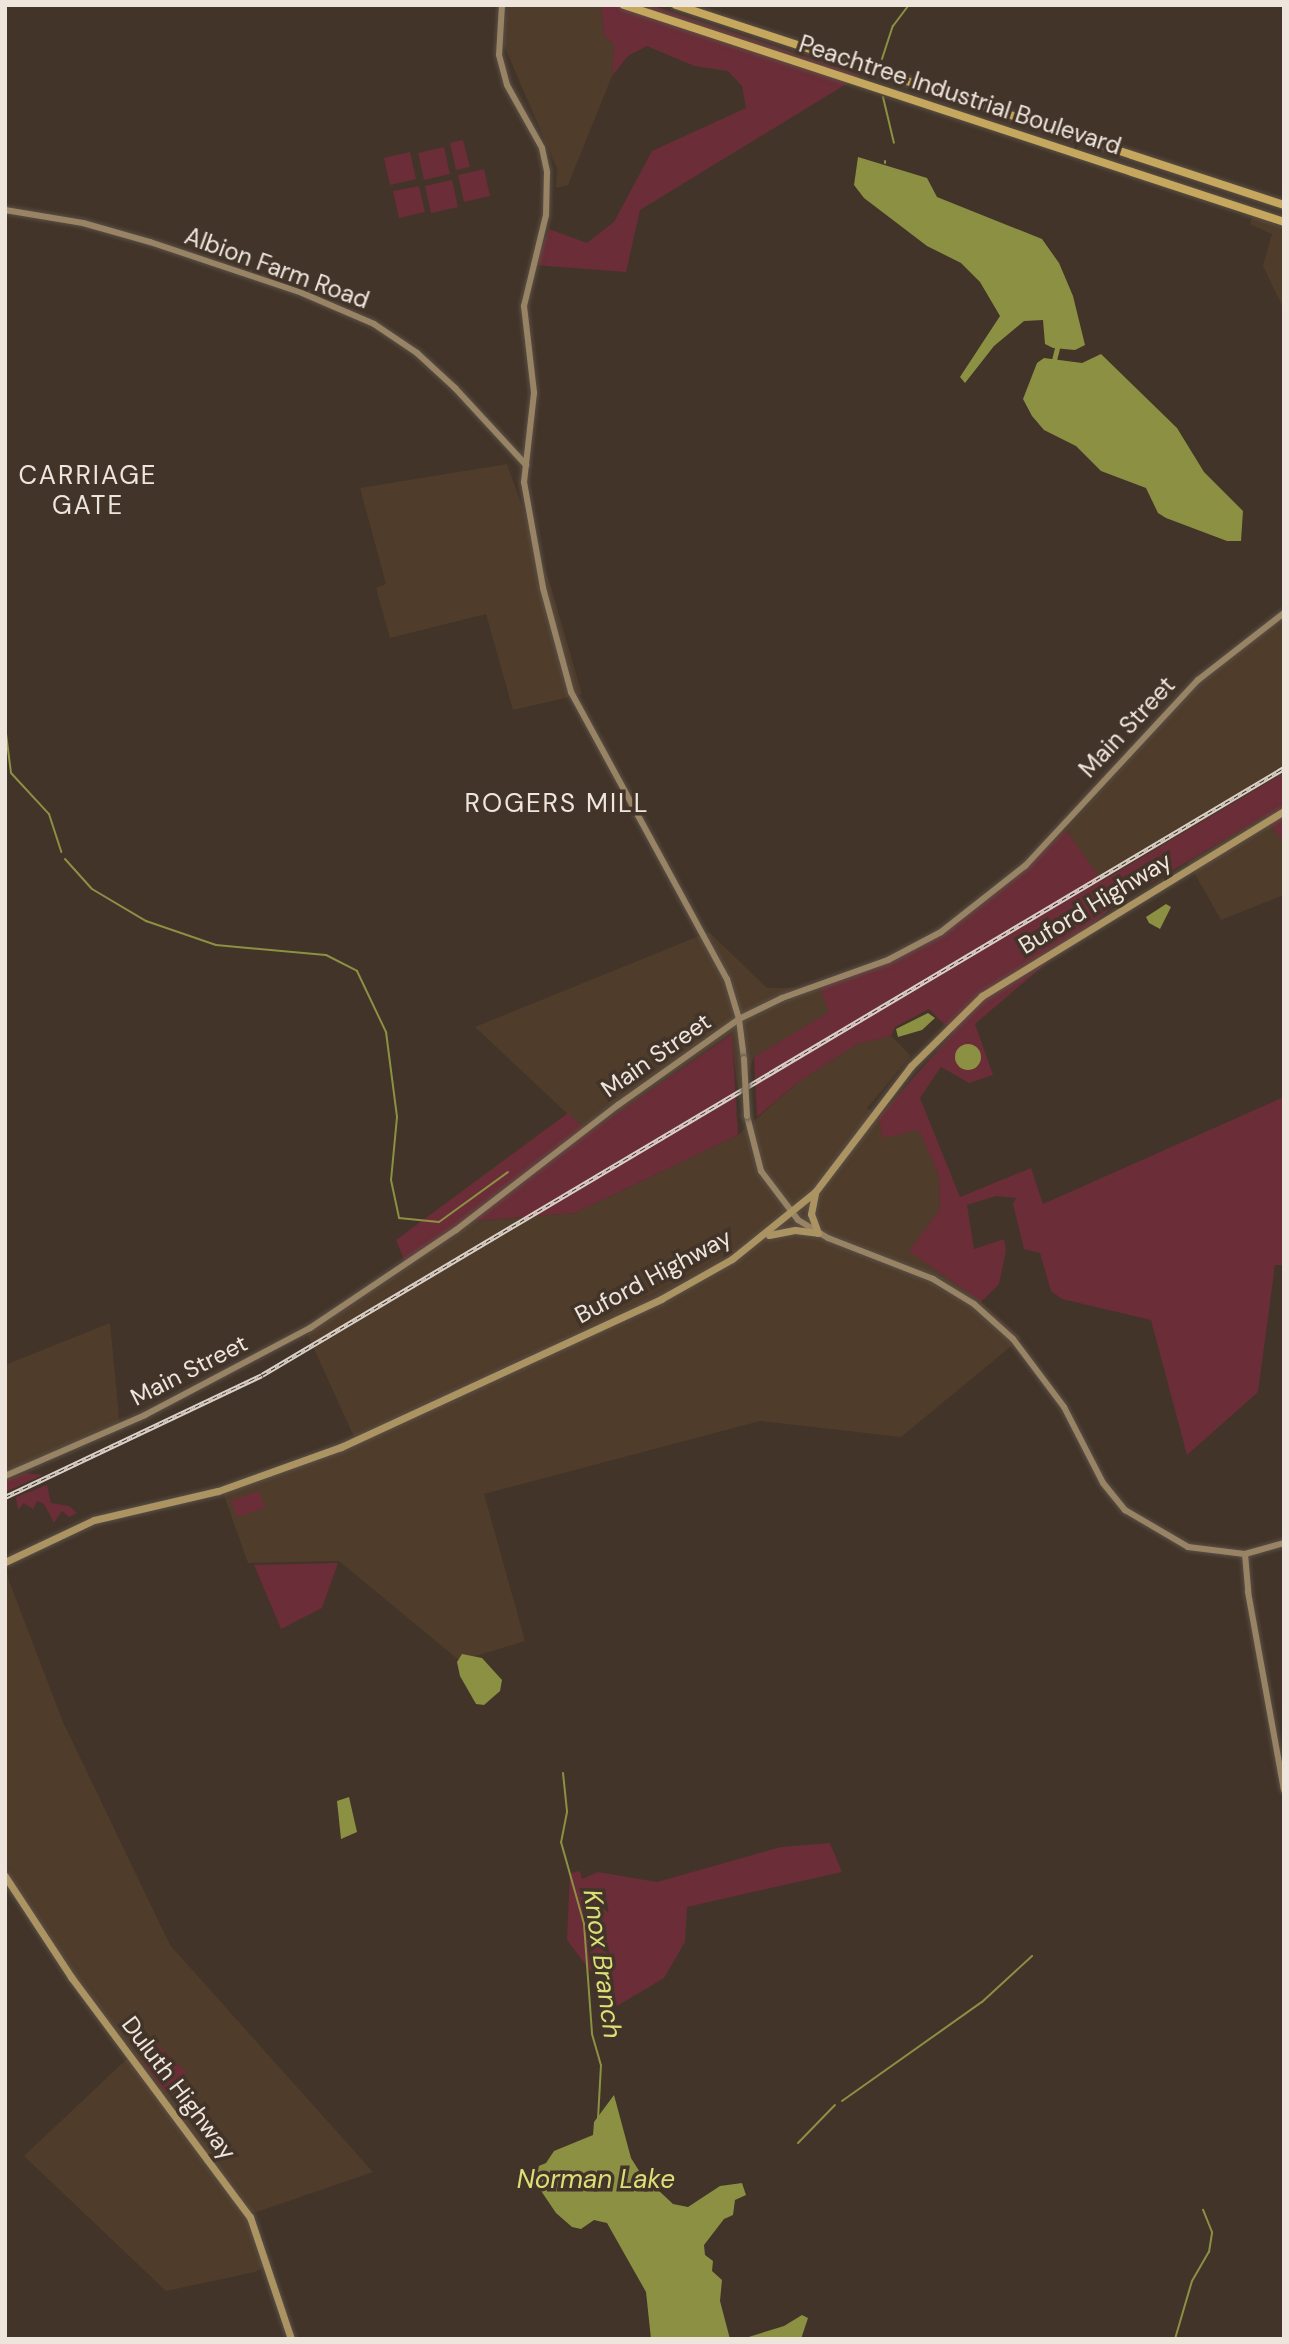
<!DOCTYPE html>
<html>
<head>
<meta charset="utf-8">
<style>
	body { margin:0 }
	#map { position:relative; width:1289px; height:2344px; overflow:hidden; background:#423429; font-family:"DM Sans",sans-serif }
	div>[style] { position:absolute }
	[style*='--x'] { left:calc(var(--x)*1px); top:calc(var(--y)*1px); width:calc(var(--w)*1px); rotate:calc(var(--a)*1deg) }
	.built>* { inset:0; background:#4f3c2b }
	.green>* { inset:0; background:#6b2d37 }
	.water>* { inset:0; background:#8c9043 }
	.round { border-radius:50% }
	.stream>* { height:2px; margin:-1px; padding:0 1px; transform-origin:1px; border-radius:1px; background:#8c9043 }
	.canal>* { height:5px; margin:-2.5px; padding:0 2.5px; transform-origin:2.5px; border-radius:2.5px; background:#8c9043 }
	.roads { filter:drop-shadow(0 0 2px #5b5046) drop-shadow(0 0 2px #5b5046) }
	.secondary>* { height:6px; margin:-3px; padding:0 3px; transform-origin:3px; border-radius:3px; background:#988465 }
	.primary>* { height:7px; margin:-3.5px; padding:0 3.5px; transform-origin:3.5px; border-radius:3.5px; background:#ab9362 }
	.highway>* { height:8px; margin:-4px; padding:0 4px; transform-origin:4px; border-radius:4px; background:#c5a75e }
	.rail>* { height:4.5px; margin-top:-2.25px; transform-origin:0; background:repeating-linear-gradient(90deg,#423429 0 5px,#dad1c8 0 10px); box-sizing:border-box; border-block:2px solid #dad1c8 }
	.bridges { filter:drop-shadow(0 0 2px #5b5046) drop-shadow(0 0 2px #5b5046) }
	.secondary-bridge>* { height:6px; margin:-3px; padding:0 3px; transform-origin:3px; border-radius:3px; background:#988465 }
	span { translate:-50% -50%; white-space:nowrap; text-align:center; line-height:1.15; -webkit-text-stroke:7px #423429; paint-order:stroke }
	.street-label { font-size:24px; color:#eee5dd }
	.neighbourhood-label { font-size:26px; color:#eee5dd; letter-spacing:2px }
	.water-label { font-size:26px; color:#dae076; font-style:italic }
	.frame { position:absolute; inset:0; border:7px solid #eee5dd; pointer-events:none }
</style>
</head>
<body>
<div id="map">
	<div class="built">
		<i style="clip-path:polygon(509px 5px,601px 5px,604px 35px,614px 45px,612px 76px,568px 185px,556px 188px,557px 169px,500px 36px)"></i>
		<i style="clip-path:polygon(1252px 216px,1284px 227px,1284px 310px,1263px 266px,1272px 234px,1250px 224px)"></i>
		<i style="clip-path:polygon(507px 464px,552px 590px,582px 694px,513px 710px,486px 614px,390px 638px,376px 588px,386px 584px,360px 488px)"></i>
		<i style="clip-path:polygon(1284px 617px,1284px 773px,1101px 881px,1066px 830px,1222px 658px)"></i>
		<i style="clip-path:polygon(1265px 816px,1284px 844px,1284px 895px,1221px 920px,1188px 862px)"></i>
		<i style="clip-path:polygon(709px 932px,767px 988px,820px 988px,830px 1012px,754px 1057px,739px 1100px,731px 1034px,588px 1133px,475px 1027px)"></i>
		<i style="clip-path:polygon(891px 1036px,911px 1056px,867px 1108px,878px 1118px,883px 1138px,919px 1129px,939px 1176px,940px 1209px,910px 1251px,966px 1289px,1021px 1338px,901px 1437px,760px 1421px,484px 1494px,525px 1641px,460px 1661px,339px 1561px,248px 1563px,221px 1487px,355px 1439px,304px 1327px,472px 1221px,575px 1213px,738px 1135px,797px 1083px,857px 1044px)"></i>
		<i style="clip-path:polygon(110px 1323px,120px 1427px,5px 1475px,5px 1365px)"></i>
		<i style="clip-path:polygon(5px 1559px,9px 1581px,63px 1722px,170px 1945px,373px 2172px,251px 2214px,271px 2263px,255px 2272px,166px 2291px,24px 2156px,132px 2054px,54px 1950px,5px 1871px)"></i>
	</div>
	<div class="green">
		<i style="clip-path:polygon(601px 5px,651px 5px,861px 75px,640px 210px,626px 272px,535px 265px,549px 229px,587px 243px,614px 222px,652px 151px,746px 108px,742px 86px,728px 71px,694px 66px,647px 46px,628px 56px,612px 76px,614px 45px,604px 35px)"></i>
		<i style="clip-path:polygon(463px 140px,470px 167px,456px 170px,450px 143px)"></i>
		<i style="clip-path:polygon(444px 147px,450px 174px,424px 180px,418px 153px)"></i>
		<i style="clip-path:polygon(410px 152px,416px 179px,390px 185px,384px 158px)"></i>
		<i style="clip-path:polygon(484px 169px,490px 196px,464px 202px,458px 175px)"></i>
		<i style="clip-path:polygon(452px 180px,458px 207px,431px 213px,425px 186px)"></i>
		<i style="clip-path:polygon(419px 186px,425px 212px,399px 218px,393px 191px)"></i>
		<i style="clip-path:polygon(1284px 773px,1284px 844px,1265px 816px,1117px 903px,975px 1024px,993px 1075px,969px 1083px,941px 1067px,920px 1098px,960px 1197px,1031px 1168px,1043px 1204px,1284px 1097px,1284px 1265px,1275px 1265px,1258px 1392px,1187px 1455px,1151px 1320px,1062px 1299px,1051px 1291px,1040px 1253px,1024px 1249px,1013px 1204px,1016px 1198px,996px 1196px,967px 1205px,974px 1249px,1004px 1239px,1006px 1251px,999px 1284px,981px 1302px,909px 1251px,940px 1209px,939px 1176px,919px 1130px,883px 1138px,878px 1118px,953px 1033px,929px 1009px,895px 1027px,891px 1036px,857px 1044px,797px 1083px,757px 1117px,754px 1057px,829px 1012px,820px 988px,925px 944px,1021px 871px,1066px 830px,1102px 881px)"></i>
		<i style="clip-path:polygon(732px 1034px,738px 1135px,575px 1213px,472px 1221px,405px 1262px,396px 1240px,568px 1113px,589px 1132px)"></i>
		<i style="clip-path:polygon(26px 1473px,43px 1475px,5px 1492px,5px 1480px)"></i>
		<i style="clip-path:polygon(47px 1485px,51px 1503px,69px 1506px,77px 1513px,69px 1517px,62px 1511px,54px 1523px,44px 1504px,37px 1501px,33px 1509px,24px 1503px,18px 1510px,16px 1497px)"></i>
		<i style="clip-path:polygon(259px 1491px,265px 1508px,237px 1517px,231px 1500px)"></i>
		<i style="clip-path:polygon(338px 1563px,322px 1608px,281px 1629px,254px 1565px)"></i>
		<i style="clip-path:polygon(830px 1843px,842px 1872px,687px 1907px,685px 1942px,664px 1978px,617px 2006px,567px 1940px,570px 1873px,580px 1871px,582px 1879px,598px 1872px,657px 1882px,781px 1847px)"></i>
		<i style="clip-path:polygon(158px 2045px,187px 2073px,166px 2094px,140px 2058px)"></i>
	</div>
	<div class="water">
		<i style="clip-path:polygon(858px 157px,927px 178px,937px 197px,1042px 239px,1059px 263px,1073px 296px,1085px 345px,1075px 350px,1053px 348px,1045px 344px,1043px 320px,1024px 321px,994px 346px,965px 383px,960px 377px,1000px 316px,980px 282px,961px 263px,927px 246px,864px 198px,854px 185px)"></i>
		<i style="clip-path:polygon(1101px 354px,1177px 428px,1204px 472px,1243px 511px,1241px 541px,1227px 541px,1166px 518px,1158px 513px,1146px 488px,1101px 471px,1076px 446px,1044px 430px,1032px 416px,1023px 399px,1037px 363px,1044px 358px,1082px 363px)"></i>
		<i style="clip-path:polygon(1166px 904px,1171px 907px,1160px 929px,1149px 923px,1146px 917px)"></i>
		<i style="clip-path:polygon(928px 1013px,935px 1018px,922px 1030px,898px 1037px,896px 1029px)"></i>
		<i class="round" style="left:955px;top:1044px;width:26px;height:26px"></i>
		<i style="clip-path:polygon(462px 1654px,482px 1658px,502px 1680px,500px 1691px,484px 1705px,476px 1704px,460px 1676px,457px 1662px)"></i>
		<i style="clip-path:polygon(349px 1797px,357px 1832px,341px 1839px,337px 1801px)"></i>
		<i style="clip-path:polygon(614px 2095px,631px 2158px,641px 2174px,673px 2204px,688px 2207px,720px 2186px,742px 2183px,746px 2195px,735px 2200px,733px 2215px,724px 2219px,704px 2245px,705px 2255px,713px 2261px,712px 2271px,722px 2280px,720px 2301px,730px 2339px,651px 2339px,646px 2292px,607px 2223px,594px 2220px,581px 2229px,572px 2227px,556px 2213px,533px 2179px,534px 2168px,546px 2163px,554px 2151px,593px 2135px,594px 2122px)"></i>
		<i style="clip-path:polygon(802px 2315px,808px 2318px,801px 2339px,742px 2339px,784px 2326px)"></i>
	</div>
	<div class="stream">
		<i style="--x:882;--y:59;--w:35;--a:-72"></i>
		<i style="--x:893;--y:26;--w:26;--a:-53"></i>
		<i style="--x:883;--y:97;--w:47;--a:76.6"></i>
		<i style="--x:885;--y:161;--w:2;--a:90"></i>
		<i style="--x:5;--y:726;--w:47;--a:82.7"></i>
		<i style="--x:11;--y:773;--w:56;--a:47.2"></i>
		<i style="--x:49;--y:814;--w:40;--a:72"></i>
		<i style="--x:65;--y:859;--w:40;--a:48"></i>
		<i style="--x:92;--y:889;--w:63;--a:30.7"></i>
		<i style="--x:146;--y:921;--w:74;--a:18.9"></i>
		<i style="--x:216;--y:945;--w:110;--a:5.2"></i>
		<i style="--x:326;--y:955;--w:35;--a:27"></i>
		<i style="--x:357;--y:971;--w:68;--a:64.6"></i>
		<i style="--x:386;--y:1032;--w:86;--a:82.6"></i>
		<i style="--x:397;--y:1117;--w:63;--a:95.4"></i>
		<i style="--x:391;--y:1180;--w:39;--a:78"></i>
		<i style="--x:399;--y:1218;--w:40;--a:5.7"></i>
		<i style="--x:439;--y:1222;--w:85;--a:-35.9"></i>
		<i style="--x:563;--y:1773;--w:39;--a:84"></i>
		<i style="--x:567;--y:1812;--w:31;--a:101"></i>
		<i style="--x:561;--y:1842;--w:85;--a:74.3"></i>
		<i style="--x:584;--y:1924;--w:110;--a:85.8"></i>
		<i style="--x:592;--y:2034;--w:32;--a:74"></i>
		<i style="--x:601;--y:2065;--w:54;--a:93.2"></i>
		<i style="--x:842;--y:2101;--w:171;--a:-35.3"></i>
		<i style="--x:982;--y:2002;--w:68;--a:-42.6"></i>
		<i style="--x:798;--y:2143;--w:53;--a:-45.8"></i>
		<i style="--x:1175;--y:2339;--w:60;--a:-73.7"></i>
		<i style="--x:1192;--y:2281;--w:34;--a:-60"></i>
		<i style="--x:1209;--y:2252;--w:20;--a:-81"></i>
		<i style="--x:1212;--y:2232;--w:24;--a:-112"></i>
	</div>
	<div class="canal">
		<i style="--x:1054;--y:360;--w:12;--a:-76"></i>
	</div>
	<div class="roads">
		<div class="secondary">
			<i style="--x:502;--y:5;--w:50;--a:93.4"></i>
			<i style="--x:499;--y:55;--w:31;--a:75"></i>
			<i style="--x:507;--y:85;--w:72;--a:60.9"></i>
			<i style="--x:542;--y:148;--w:25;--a:78"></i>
			<i style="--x:547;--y:172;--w:43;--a:91.3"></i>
			<i style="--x:546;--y:215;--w:94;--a:103.6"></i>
			<i style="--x:524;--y:306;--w:88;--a:83.4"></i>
			<i style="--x:534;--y:393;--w:90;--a:96.4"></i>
			<i style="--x:524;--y:482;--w:108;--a:79.8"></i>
			<i style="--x:543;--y:588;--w:108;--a:74.9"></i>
			<i style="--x:571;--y:692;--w:327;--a:61.5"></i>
			<i style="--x:727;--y:979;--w:42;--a:73.3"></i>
			<i style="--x:739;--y:1019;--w:40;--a:82.9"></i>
			<i style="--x:5;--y:210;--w:79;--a:9.5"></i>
			<i style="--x:83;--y:223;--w:70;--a:15.8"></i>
			<i style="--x:150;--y:242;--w:160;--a:18.5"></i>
			<i style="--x:302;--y:293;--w:78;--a:23.3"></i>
			<i style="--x:374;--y:324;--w:52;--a:34"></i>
			<i style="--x:417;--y:353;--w:52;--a:42.6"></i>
			<i style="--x:455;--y:388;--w:105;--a:47.3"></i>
			<i style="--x:747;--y:1116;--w:57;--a:75.7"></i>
			<i style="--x:761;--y:1171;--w:61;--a:52.9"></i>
			<i style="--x:798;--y:1220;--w:35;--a:31"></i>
			<i style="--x:828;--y:1238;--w:113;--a:21.3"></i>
			<i style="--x:933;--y:1279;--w:48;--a:31.4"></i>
			<i style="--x:974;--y:1304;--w:52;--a:41.9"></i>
			<i style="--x:1013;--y:1339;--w:85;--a:53.1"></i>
			<i style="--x:1064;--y:1407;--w:85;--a:62.8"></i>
			<i style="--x:1103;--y:1483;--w:35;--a:51"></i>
			<i style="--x:1125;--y:1510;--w:73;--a:30.4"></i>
			<i style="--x:1188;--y:1547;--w:57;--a:7"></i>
			<i style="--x:1245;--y:1554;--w:41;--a:-15.8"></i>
			<i style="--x:5;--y:1476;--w:153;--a:-23.5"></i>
			<i style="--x:145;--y:1415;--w:187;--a:-27.8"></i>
			<i style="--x:310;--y:1328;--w:176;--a:-33.9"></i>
			<i style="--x:456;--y:1230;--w:205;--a:-37.7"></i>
			<i style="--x:618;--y:1105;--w:148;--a:-35.4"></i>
			<i style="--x:739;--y:1019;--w:48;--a:-26"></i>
			<i style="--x:782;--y:998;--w:113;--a:-19.7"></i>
			<i style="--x:888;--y:960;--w:60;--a:-27.8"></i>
			<i style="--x:941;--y:932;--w:107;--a:-38.2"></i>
			<i style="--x:1025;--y:866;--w:254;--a:-47.1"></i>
			<i style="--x:1198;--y:680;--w:109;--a:-37.9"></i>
			<i style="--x:1245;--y:1554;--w:38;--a:85"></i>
			<i style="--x:1248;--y:1592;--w:201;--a:79.7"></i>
		</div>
		<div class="primary">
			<i style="--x:769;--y:1235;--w:26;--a:-11"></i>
			<i style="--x:795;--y:1230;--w:23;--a:7"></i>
			<i style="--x:818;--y:1233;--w:20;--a:-110"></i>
			<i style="--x:811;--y:1214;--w:21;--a:-79"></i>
			<i style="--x:5;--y:1562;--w:98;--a:-25.3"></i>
			<i style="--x:94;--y:1520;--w:127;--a:-13.2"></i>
			<i style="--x:218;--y:1491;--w:131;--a:-19.7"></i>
			<i style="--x:341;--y:1447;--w:353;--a:-24.8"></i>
			<i style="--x:661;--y:1299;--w:81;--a:-29.4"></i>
			<i style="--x:732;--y:1259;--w:107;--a:-38.9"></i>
			<i style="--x:815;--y:1192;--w:158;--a:-52.7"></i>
			<i style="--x:911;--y:1066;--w:100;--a:-44.6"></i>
			<i style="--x:982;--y:996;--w:354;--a:-31.5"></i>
			<i style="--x:5;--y:1876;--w:121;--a:56.8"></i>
			<i style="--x:71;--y:1977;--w:299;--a:53.3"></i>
			<i style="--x:250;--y:2217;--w:129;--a:71.4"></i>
		</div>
		<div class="highway">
			<i style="--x:624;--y:5;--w:695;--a:18.2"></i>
			<i style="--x:676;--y:5;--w:640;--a:18.21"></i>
		</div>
	</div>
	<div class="rail">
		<i style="--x:5;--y:1497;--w:284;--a:-25.4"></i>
		<i style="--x:262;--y:1375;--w:1189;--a:-30.71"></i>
	</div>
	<div class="bridges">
		<div class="secondary-bridge">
			<i style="--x:744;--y:1059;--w:57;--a:87"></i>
		</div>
	</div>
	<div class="street-label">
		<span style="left:960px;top:95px;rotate:18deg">Peachtree Industrial Boulevard</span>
		<span style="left:277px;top:268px;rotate:20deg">Albion Farm Road</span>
		<span style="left:1127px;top:727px;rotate:-47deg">Main Street</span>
		<span style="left:1095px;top:903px;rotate:-31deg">Buford Highway</span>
		<span style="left:656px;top:1055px;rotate:-35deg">Main Street</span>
		<span style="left:653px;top:1276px;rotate:-28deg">Buford Highway</span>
		<span style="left:189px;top:1370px;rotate:-27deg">Main Street</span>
		<span style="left:179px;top:2088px;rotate:53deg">Duluth Highway</span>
	</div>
	<div class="neighbourhood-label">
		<span style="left:88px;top:491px">CARRIAGE<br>GATE</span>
		<span style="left:557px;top:804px">ROGERS MILL</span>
	</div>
	<div class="water-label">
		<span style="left:602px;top:1964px;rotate:82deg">Knox Branch</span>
		<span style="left:596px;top:2180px">Norman Lake</span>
	</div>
	<div class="frame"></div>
</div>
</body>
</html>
